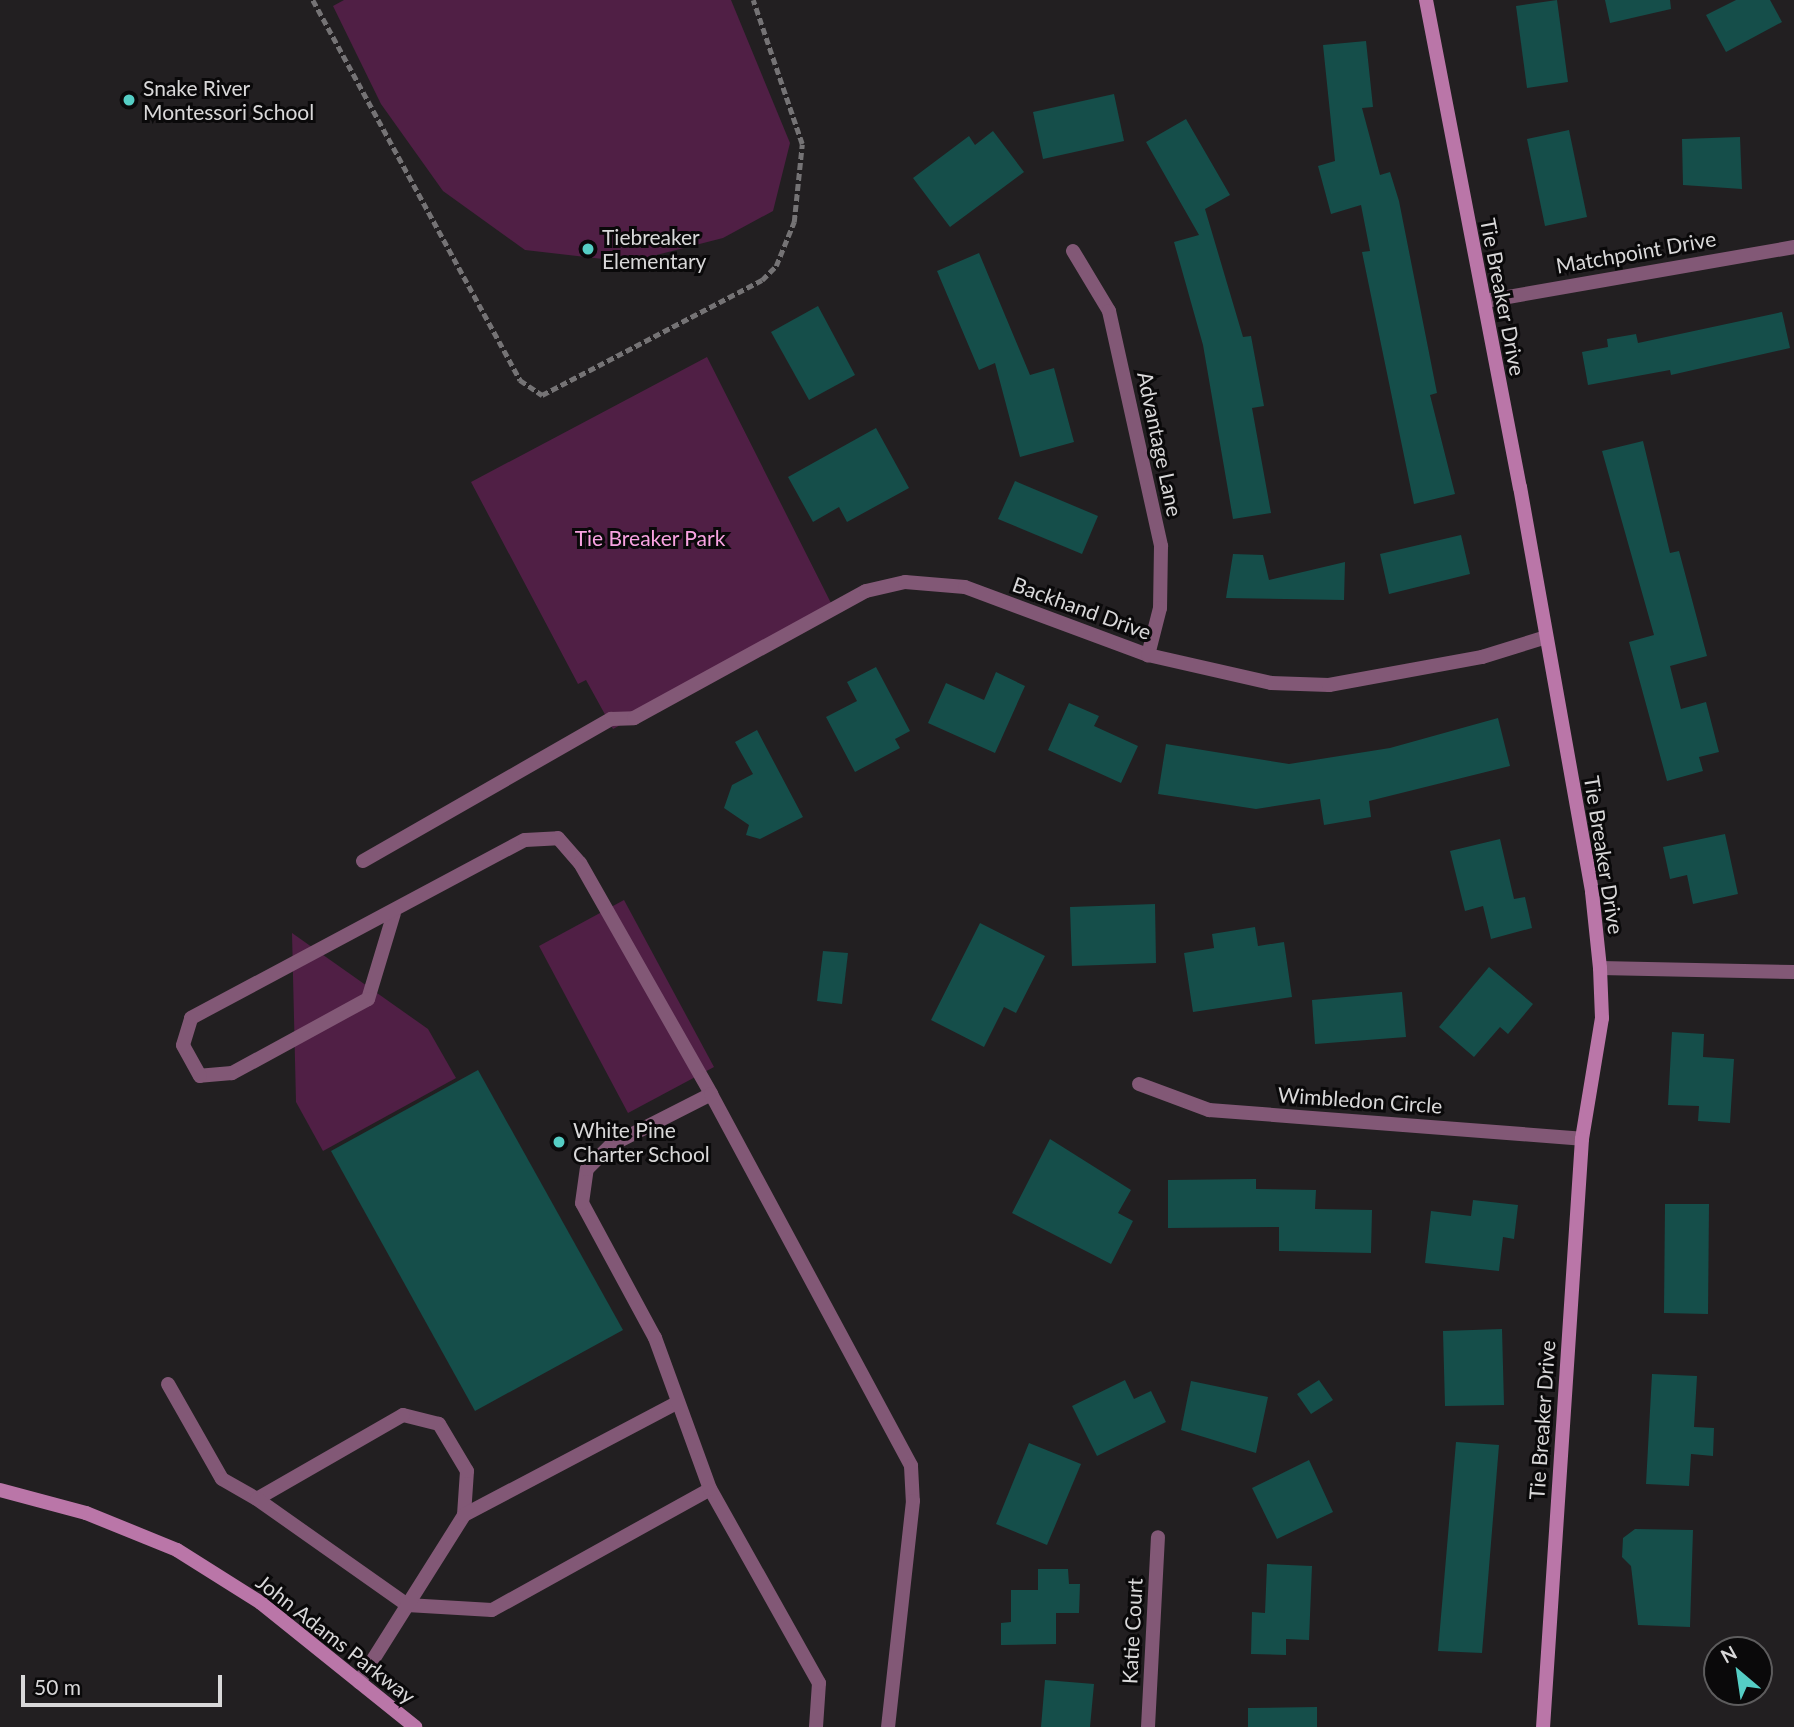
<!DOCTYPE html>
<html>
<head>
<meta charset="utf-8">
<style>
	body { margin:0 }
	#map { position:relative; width:1794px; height:1727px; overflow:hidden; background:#221f21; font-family:Lato,sans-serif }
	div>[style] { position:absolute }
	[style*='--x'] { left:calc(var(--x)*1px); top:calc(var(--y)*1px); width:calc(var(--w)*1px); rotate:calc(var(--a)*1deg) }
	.green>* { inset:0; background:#501f45 }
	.building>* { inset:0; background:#154e4a }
	.path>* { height:4.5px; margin-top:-2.25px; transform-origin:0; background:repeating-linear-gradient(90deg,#757375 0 7px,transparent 0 10.5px) }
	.lane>* { height:14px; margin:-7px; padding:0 7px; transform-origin:7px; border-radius:7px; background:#825876 }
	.street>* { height:14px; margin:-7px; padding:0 7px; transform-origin:7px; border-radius:7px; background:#825876 }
	.secondary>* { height:14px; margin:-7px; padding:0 7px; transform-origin:7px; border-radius:7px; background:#ba76a8 }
	.dots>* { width:19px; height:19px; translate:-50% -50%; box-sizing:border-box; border:4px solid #0a090a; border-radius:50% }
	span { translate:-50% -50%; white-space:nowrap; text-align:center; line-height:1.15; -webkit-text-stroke:6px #0a090a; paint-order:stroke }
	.poi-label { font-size:21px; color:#d9d8d9 }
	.left { translate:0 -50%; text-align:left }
	.street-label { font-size:21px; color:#d9d8d9 }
	.park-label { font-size:21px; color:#f8a3e1 }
	.north { position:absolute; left:1703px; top:1636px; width:70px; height:70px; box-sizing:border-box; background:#0a090a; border:2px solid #5d5c5d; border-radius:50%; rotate:331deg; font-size:19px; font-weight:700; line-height:28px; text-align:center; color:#d9d8d9 }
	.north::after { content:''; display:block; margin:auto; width:24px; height:32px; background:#55cec5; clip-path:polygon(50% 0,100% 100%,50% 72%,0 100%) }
	.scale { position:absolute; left:21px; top:1675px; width:201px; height:32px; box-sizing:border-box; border:4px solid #d9d8d9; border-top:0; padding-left:9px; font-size:21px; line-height:24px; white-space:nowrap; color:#d9d8d9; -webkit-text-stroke:5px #0a090a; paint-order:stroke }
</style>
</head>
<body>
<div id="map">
	<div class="green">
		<i style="clip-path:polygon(344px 0,731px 0,790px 143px,773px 211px,723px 238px,629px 262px,525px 250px,443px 191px,381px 104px,333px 6px)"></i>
		<i style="clip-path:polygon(707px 357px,834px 609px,613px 729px,586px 680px,578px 684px,471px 482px)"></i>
		<i style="clip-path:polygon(624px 900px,714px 1067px,628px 1113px,539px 946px)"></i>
		<i style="clip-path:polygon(292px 933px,428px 1029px,456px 1078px,323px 1151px,296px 1102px)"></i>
	</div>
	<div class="building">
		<i style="clip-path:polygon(1557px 0,1568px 82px,1527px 88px,1516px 6px)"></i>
		<i style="clip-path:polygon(1605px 0,1670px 0,1671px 9px,1610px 23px)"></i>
		<i style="clip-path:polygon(1736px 0,1770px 0,1782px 22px,1726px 52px,1706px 15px)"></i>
		<i style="clip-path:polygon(1366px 41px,1373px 107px,1362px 108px,1380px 175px,1390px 172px,1399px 201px,1437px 393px,1430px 395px,1455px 494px,1414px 504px,1362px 252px,1370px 251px,1361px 205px,1331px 214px,1318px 166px,1335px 161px,1323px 45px)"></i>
		<i style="clip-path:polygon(1114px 94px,1124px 141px,1043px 159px,1033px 112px)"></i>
		<i style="clip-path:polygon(1186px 119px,1230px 195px,1205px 209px,1243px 337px,1251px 336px,1264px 406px,1252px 408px,1271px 513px,1233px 519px,1203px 345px,1174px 242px,1199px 235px,1146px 142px)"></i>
		<i style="clip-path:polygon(1569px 130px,1587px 217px,1545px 226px,1527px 139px)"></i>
		<i style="clip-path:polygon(993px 131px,1024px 172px,950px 227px,913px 178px,969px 136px,975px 145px)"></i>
		<i style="clip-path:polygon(1740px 137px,1742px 189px,1683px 185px,1682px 139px)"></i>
		<i style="clip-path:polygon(979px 253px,1030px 375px,1054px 368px,1074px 442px,1020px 457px,995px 363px,979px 370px,937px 271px)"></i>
		<i style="clip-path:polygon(818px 306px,855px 375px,809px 400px,771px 332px)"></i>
		<i style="clip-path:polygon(1782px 312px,1790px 348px,1671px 375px,1670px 370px,1588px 385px,1582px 352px,1608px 347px,1607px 339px,1636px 334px,1638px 343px)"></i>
		<i style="clip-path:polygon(876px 428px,909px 488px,847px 522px,839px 507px,813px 522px,788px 477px)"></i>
		<i style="clip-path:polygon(1643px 441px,1670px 553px,1679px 551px,1707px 656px,1670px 666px,1681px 709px,1706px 702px,1719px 752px,1699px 757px,1703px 771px,1667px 781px,1629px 642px,1654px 635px,1602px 451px)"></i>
		<i style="clip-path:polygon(1015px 481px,1098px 516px,1082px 554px,998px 519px)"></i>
		<i style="clip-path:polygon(1461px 535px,1470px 574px,1389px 594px,1380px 554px)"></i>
		<i style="clip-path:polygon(1233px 554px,1263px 555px,1269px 580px,1345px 562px,1344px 600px,1226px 598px)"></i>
		<i style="clip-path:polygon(876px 667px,910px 731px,895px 739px,900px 748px,855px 772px,826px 717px,857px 701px,847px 682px)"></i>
		<i style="clip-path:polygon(996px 672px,1025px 686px,995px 753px,928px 723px,946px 683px,984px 700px)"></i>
		<i style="clip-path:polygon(1069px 703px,1099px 716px,1094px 726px,1138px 746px,1121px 783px,1048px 750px)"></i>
		<i style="clip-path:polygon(1498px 718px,1510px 766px,1369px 801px,1371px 817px,1324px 825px,1320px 799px,1256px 809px,1158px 794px,1166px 744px,1289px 764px,1390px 748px)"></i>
		<i style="clip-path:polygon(757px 730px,803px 817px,760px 839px,746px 835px,749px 825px,724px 808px,732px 785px,753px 774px,735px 742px)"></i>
		<i style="clip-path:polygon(1725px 834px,1738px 894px,1693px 904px,1687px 875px,1670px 879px,1663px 847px)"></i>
		<i style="clip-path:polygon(1500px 839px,1514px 899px,1525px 897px,1532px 928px,1491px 939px,1483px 906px,1465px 911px,1450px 851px)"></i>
		<i style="clip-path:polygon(1155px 904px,1156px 963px,1072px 966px,1070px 907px)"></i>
		<i style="clip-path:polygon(980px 923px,1045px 956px,1016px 1013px,1004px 1007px,984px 1047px,931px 1020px)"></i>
		<i style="clip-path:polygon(1255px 927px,1258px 946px,1284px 942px,1292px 997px,1193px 1012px,1184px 953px,1214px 948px,1212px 934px)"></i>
		<i style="clip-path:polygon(823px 951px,848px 953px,842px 1004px,817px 1001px)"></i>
		<i style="clip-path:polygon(1489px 967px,1533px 1004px,1508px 1034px,1500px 1027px,1474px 1057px,1439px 1027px)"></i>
		<i style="clip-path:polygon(1402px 992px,1406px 1037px,1315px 1044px,1312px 1000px)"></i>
		<i style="clip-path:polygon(1672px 1032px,1704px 1034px,1703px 1057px,1734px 1059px,1730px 1123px,1698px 1121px,1699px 1106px,1668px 1105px)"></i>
		<i style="clip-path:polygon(478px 1070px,623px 1330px,475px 1411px,331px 1151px)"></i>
		<i style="clip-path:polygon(1050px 1139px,1131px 1190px,1118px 1213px,1133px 1221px,1111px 1264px,1012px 1213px)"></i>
		<i style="clip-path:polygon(1256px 1179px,1256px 1189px,1316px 1190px,1315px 1209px,1372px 1210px,1371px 1253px,1279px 1251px,1279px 1227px,1168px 1228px,1168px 1180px)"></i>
		<i style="clip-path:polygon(1473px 1200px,1518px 1205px,1514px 1239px,1503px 1237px,1499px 1271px,1425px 1263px,1431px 1211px,1471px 1216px)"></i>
		<i style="clip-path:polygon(1665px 1204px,1709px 1204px,1708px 1314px,1664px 1313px)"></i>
		<i style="clip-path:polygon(1502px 1329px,1504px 1405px,1445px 1406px,1443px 1331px)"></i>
		<i style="clip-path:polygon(1652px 1374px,1697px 1376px,1694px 1427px,1714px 1428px,1713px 1456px,1691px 1454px,1689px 1486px,1646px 1484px)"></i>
		<i style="clip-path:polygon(1125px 1380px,1134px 1399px,1151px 1391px,1166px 1422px,1097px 1456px,1072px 1406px)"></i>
		<i style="clip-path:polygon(1319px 1380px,1333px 1400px,1311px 1414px,1297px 1394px)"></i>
		<i style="clip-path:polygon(1191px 1381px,1268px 1397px,1256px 1453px,1181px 1430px)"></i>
		<i style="clip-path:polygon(1456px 1442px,1499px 1445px,1482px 1653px,1438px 1651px)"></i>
		<i style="clip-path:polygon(1029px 1443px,1081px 1464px,1047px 1545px,996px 1524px)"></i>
		<i style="clip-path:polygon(1309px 1460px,1333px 1512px,1277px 1539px,1252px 1488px)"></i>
		<i style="clip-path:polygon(1635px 1529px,1693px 1530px,1690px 1627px,1638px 1625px,1631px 1566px,1622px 1557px,1623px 1538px)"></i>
		<i style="clip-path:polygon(1267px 1564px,1312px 1566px,1309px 1640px,1286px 1639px,1286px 1655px,1251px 1654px,1252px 1612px,1265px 1613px)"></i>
		<i style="clip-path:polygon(1038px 1569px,1068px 1569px,1069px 1584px,1080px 1584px,1079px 1613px,1056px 1613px,1056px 1644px,1001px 1645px,1001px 1623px,1011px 1622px,1011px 1590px,1038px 1590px)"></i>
		<i style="clip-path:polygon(1045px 1680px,1094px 1684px,1090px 1727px,1041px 1727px)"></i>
		<i style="clip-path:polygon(1317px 1707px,1317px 1727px,1248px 1727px,1248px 1708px)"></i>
	</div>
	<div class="path">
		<i style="--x:313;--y:0;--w:433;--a:61.4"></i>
		<i style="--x:520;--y:380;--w:27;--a:34"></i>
		<i style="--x:542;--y:395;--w:248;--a:-27.6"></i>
		<i style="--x:762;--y:280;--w:20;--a:-45"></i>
		<i style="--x:776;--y:266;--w:48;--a:-67.8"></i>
		<i style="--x:794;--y:222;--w:78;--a:-84.1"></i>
		<i style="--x:802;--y:144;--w:152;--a:-108.8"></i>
	</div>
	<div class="lane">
		<i style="--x:363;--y:861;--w:286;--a:-29.8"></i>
		<i style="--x:611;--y:719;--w:23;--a:-2"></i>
		<i style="--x:394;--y:913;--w:90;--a:106.8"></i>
		<i style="--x:368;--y:999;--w:155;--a:151.4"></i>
		<i style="--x:232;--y:1073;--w:32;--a:175"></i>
		<i style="--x:200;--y:1076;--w:35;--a:-119"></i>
		<i style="--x:183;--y:1045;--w:28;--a:-73"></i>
		<i style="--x:191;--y:1018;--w:378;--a:-28.1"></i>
		<i style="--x:525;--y:840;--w:33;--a:-3"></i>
		<i style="--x:558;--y:838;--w:33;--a:49"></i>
		<i style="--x:580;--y:863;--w:266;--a:60.4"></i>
		<i style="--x:168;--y:1384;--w:109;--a:60.4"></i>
		<i style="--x:222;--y:1479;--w:40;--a:29.7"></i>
		<i style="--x:464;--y:1515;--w:44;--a:-86.1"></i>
		<i style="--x:467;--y:1471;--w:55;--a:-120.8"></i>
		<i style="--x:439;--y:1424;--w:37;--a:-166"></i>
		<i style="--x:403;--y:1415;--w:168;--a:150.1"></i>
		<i style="--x:257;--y:1499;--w:184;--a:35.2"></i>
		<i style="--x:407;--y:1605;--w:85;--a:3.4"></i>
		<i style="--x:492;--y:1610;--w:249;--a:-29"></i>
		<i style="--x:359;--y:1682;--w:197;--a:-57.8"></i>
		<i style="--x:464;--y:1515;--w:240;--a:-27.8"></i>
		<i style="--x:816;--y:1727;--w:44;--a:-86.1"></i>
		<i style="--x:819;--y:1683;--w:223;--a:-119.3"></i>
		<i style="--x:710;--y:1489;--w:161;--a:-110"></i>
		<i style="--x:655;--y:1338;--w:153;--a:-118.4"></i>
		<i style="--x:582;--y:1203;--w:34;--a:-82"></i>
		<i style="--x:587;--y:1169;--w:34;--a:-45"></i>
		<i style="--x:611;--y:1145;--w:112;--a:-27"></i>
		<i style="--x:711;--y:1094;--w:422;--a:61.7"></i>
		<i style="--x:911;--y:1466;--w:35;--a:87"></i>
		<i style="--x:913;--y:1501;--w:227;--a:96.3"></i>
	</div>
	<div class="street">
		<i style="--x:1073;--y:251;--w:70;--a:59"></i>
		<i style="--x:1109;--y:311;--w:241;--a:77.5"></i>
		<i style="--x:1161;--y:546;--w:62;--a:90.9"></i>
		<i style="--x:1160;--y:608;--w:49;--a:104.3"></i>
		<i style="--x:1485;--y:301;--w:314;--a:-9.9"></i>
		<i style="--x:634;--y:718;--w:264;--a:-28.7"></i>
		<i style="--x:866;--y:591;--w:40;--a:-13"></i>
		<i style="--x:905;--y:582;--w:60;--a:4.8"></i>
		<i style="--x:965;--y:587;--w:195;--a:20.4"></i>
		<i style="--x:1148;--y:655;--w:126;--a:12.8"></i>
		<i style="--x:1271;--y:683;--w:58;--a:2"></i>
		<i style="--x:1329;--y:685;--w:156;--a:-10.4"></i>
		<i style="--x:1482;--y:657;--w:64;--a:-17.3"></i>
		<i style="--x:1600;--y:968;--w:194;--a:1.2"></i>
		<i style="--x:1139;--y:1084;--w:75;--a:20.4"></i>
		<i style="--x:1209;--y:1110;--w:374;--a:4.4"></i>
		<i style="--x:1148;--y:1727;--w:190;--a:-87"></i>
	</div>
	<div class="secondary">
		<i style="--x:1426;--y:0;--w:496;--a:79.1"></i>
		<i style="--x:1520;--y:487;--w:411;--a:79.9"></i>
		<i style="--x:1592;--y:892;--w:76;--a:84"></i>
		<i style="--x:1600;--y:968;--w:50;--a:87.7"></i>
		<i style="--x:1602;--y:1018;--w:123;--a:99.4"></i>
		<i style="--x:1582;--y:1139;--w:589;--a:93.79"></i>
		<i style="--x:0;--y:1490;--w:89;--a:15"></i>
		<i style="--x:86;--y:1513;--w:98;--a:22.1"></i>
		<i style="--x:177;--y:1550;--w:99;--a:32.2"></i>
		<i style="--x:261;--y:1603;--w:198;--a:38.8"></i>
	</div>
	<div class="dots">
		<i style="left:129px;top:100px;background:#55cec5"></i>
		<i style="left:588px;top:249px;background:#55cec5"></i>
		<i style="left:559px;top:1142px;background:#55cec5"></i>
	</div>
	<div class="poi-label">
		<span class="left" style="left:143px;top:100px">Snake River<br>Montessori School</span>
		<span class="left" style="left:602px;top:249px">Tiebreaker<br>Elementary</span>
		<span class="left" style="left:573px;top:1142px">White Pine<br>Charter School</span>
	</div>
	<div class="street-label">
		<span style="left:1636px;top:252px;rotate:-10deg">Matchpoint Drive</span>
		<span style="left:1503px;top:297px;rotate:79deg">Tie Breaker Drive</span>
		<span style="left:1160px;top:444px;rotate:78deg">Advantage Lane</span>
		<span style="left:1082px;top:608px;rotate:20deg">Backhand Drive</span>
		<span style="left:1604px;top:855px;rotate:81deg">Tie Breaker Drive</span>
		<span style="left:1360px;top:1100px;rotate:4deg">Wimbledon Circle</span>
		<span style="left:1542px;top:1420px;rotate:-86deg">Tie Breaker Drive</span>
		<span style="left:1132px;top:1631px;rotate:-87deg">Katie Court</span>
		<span style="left:336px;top:1639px;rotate:38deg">John Adams Parkway</span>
	</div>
	<div class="park-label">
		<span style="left:650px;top:538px">Tie Breaker Park</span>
	</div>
	<div class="north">N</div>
	<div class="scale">50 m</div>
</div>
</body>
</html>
